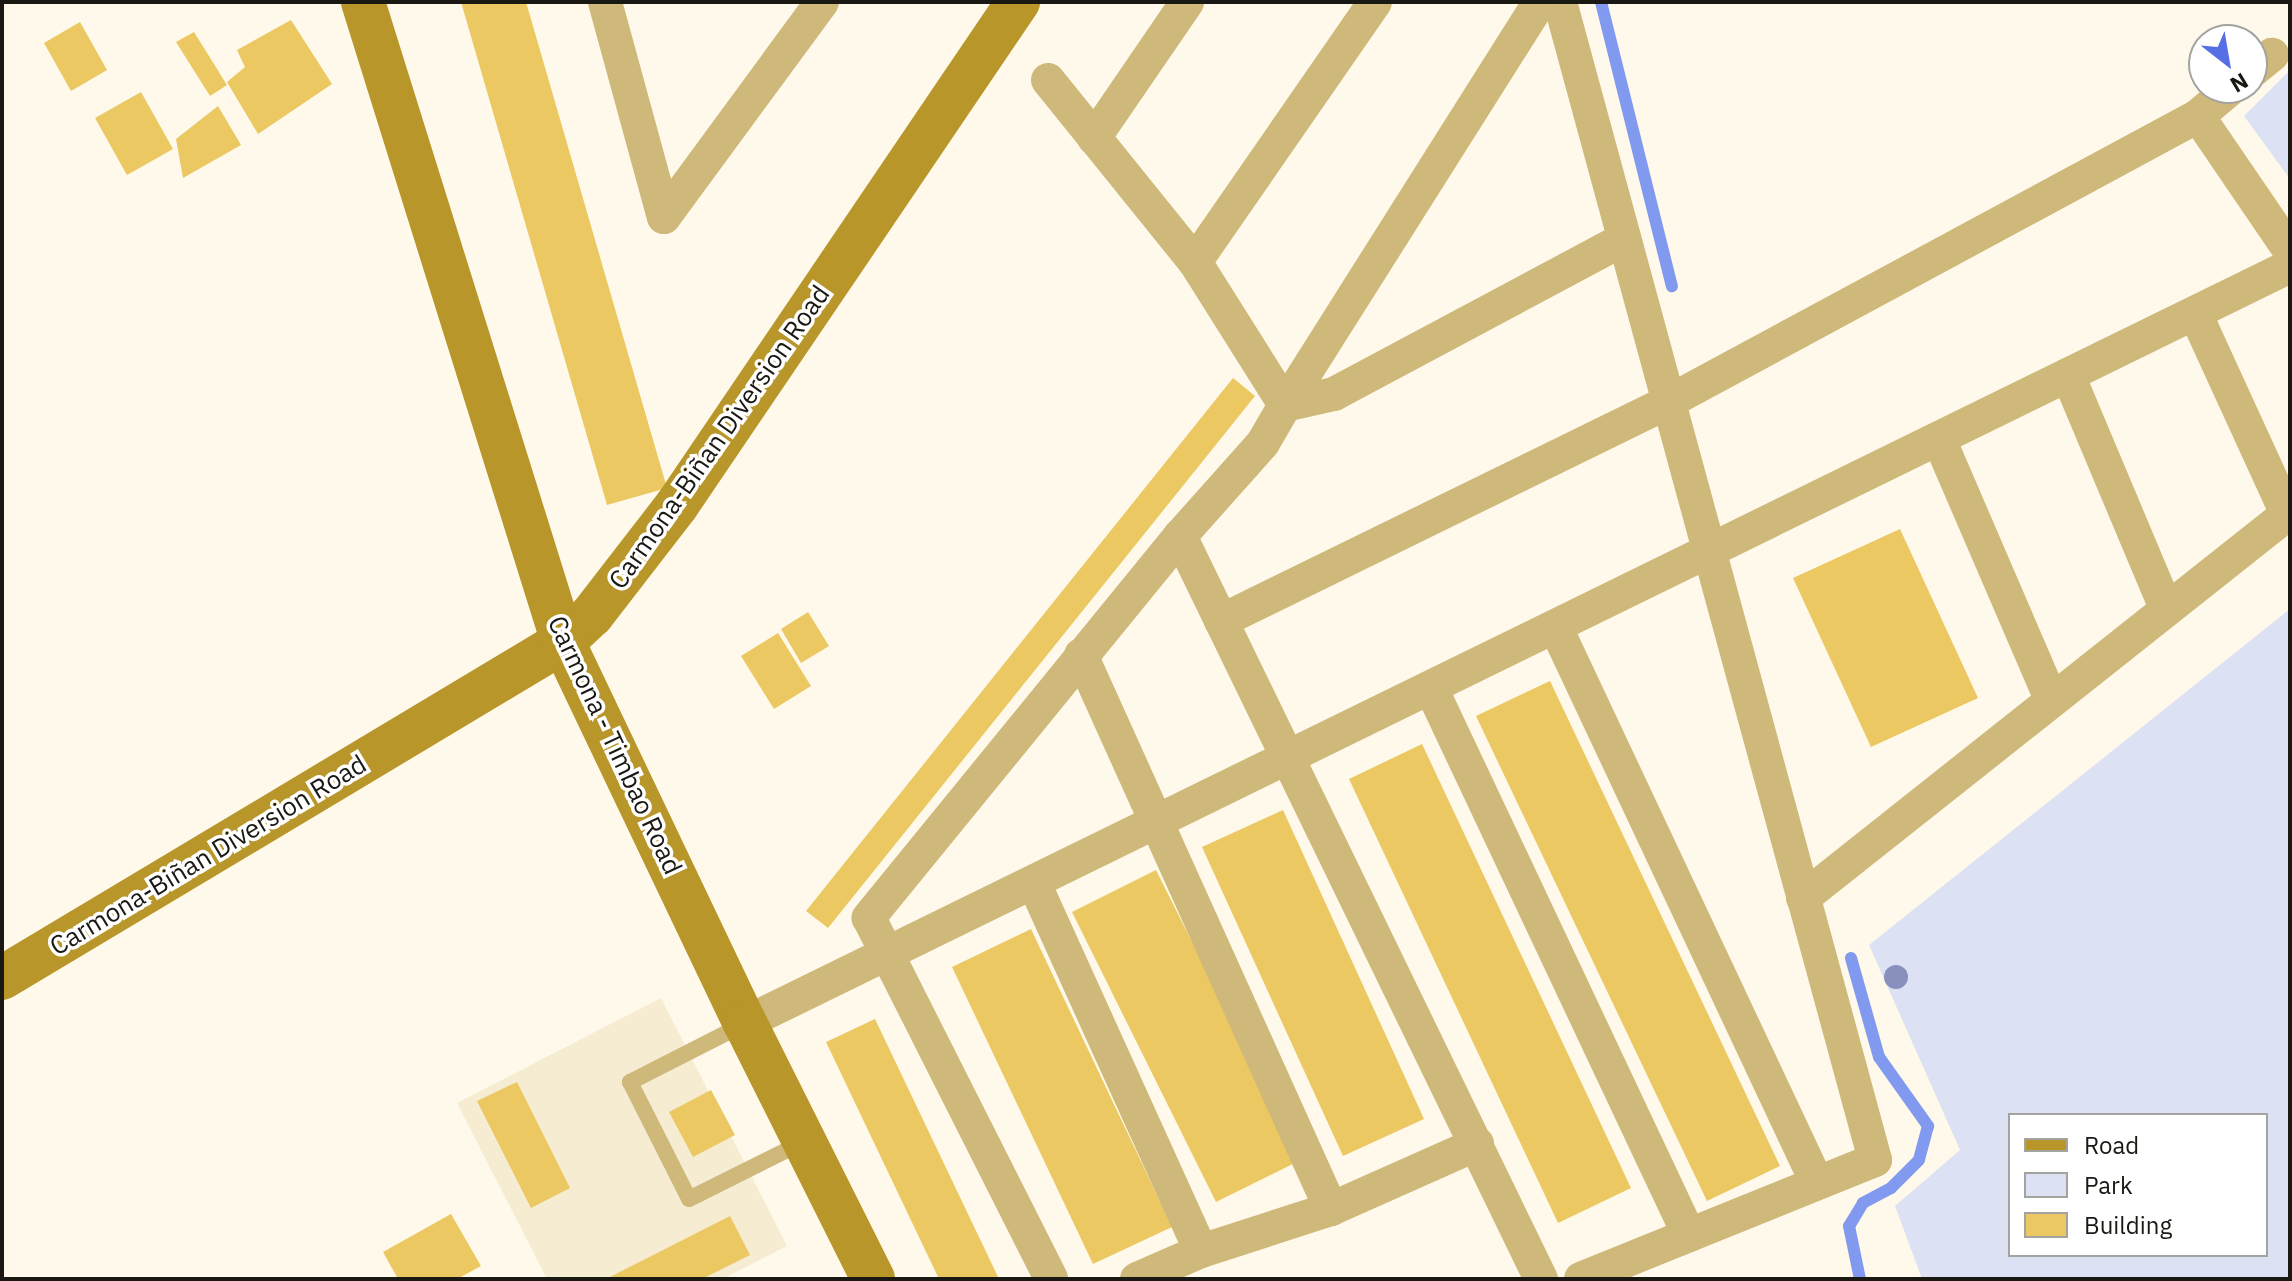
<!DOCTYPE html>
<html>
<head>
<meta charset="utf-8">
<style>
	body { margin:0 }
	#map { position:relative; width:2292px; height:1281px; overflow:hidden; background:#fef9ea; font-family:"IBM Plex Sans",sans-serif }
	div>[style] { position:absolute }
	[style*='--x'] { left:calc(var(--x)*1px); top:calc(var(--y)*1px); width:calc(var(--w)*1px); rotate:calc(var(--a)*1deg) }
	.built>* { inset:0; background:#f5ecd2 }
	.green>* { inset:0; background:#dce2f3 }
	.stream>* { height:12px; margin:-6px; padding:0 6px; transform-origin:6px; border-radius:6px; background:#8199ee }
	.building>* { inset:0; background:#ebc862 }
	.service>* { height:16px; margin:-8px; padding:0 8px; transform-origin:8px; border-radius:8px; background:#ceb87a }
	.minor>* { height:34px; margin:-17px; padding:0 17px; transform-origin:17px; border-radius:17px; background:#ceb87a }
	.secondary>* { height:44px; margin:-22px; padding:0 22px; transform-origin:22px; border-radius:22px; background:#b89629 }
	.trees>* { width:24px; height:24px; margin:-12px; border-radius:50%; background:#8a90be }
	span { translate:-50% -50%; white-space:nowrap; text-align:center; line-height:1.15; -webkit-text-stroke:7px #fff; paint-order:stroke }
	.street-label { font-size:26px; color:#1a1812 }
	.frame { position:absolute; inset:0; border:4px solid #1a1812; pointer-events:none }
	.legend { position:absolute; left:2008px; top:1113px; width:260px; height:144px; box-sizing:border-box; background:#fff; border:2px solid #a3a3a0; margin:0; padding:10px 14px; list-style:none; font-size:24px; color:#1a1812 }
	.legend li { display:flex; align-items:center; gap:16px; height:40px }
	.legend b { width:40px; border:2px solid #a3a3a0 }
	.north { position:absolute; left:2188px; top:24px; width:80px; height:80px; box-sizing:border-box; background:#fff; border:2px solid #a3a3a0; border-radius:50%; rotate:149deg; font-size:22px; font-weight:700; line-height:32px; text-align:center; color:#1a1812 }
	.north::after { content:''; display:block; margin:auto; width:28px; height:36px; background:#566fe5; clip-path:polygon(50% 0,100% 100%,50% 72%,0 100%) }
</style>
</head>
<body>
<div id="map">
	<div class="built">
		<i style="clip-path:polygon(661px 998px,787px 1246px,722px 1279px,547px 1279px,457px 1103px)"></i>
	</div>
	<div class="green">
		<i style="clip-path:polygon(2290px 70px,2290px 179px,2244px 116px)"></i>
		<i style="clip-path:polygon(evenodd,2290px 609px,2290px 1279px,1922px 1279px,1895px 1206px,1960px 1150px,1869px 945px,2290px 609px,2010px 1115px,2266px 1115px,2266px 1255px,2010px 1255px,2010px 1115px)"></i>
	</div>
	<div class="stream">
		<i style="--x:1601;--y:2;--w:293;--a:76"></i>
		<i style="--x:1851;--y:958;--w:103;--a:74.2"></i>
		<i style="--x:1879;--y:1057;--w:85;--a:54.6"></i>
		<i style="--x:1928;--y:1126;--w:35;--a:105"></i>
		<i style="--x:1919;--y:1160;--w:40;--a:135"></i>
		<i style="--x:1891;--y:1188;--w:32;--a:152"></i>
		<i style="--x:1863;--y:1203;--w:27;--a:121"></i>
		<i style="--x:1849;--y:1226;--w:54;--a:78.3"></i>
	</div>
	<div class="building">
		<i style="clip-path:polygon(461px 2px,526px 2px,667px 488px,607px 505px)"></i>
		<i style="clip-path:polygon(291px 20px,332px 84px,258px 134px,227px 82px,245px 67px,237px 50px)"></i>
		<i style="clip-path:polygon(80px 22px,107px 70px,71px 91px,44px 43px)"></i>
		<i style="clip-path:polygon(194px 32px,227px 85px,210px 96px,176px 42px)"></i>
		<i style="clip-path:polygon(141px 92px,173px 149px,127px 175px,95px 118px)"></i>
		<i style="clip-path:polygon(218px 106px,241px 145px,183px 178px,176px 139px)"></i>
		<i style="clip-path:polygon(1233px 378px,1255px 396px,828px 928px,806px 911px)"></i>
		<i style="clip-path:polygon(1900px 529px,1978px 698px,1871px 747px,1793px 578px)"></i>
		<i style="clip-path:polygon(808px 612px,829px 646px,801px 663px,781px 629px)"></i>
		<i style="clip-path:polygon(778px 633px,811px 686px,774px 709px,741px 656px)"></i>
		<i style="clip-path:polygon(1550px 681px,1780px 1166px,1707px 1201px,1476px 716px)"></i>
		<i style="clip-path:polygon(1422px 744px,1631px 1188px,1558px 1223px,1349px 779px)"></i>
		<i style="clip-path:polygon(1283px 810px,1424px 1119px,1343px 1156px,1202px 847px)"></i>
		<i style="clip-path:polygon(1156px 870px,1301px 1160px,1216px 1202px,1072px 912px)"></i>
		<i style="clip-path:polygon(1031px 929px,1172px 1227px,1093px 1264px,952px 967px)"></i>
		<i style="clip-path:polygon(875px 1019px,999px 1279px,939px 1279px,826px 1042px)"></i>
		<i style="clip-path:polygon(517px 1082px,570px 1188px,531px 1208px,477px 1101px)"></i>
		<i style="clip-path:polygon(711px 1090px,735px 1135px,693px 1157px,669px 1112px)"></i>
		<i style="clip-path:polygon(451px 1214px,481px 1266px,457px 1279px,398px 1279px,383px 1252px)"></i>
		<i style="clip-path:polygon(730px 1216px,750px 1255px,702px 1279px,606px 1279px)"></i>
	</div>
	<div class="service">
		<i style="--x:744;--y:1024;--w:128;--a:153"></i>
		<i style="--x:630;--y:1082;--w:131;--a:63.2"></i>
		<i style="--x:689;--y:1199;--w:125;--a:-26.6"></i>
	</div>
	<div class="minor">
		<i style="--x:605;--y:2;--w:223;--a:74.7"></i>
		<i style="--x:1560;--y:2;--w:1200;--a:74.78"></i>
		<i style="--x:1875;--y:1160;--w:317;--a:158"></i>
		<i style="--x:2252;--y:71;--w:26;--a:-39"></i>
		<i style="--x:1048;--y:80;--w:234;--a:51.1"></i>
		<i style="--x:1195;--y:262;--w:169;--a:57.8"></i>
		<i style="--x:1285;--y:405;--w:44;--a:120.1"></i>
		<i style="--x:1263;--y:443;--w:125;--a:131.7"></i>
		<i style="--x:1180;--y:536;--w:493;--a:129.2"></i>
		<i style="--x:869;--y:918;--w:404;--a:63.2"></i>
		<i style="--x:2198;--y:116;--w:163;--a:55.7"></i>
		<i style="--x:1094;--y:138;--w:165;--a:-55.6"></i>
		<i style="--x:664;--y:217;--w:267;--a:-53.7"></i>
		<i style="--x:1195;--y:262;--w:316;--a:-55.3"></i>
		<i style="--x:2195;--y:313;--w:221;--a:65.4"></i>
		<i style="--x:2068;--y:375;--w:253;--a:67.2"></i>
		<i style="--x:1285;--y:405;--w:477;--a:-57.7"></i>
		<i style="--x:1285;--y:405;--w:50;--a:-12.7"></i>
		<i style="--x:1334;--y:394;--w:329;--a:-28.1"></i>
		<i style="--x:1939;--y:439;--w:283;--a:66.7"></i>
		<i style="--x:1180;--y:536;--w:826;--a:64.09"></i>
		<i style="--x:1221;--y:621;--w:498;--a:-26.1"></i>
		<i style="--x:1668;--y:402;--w:602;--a:-28.35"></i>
		<i style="--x:2198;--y:116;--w:43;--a:-40.3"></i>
		<i style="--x:1556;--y:628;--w:613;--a:64.81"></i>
		<i style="--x:1081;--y:655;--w:608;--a:65.71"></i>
		<i style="--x:1431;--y:688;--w:605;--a:64.75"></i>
		<i style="--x:1034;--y:883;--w:404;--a:65.6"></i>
		<i style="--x:1803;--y:898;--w:621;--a:-38.4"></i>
		<i style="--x:745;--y:1023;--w:1720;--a:-26.1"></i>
		<i style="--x:1137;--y:1279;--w:70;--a:-23.6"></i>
		<i style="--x:1201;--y:1251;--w:137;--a:-17.9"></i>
		<i style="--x:1331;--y:1209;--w:160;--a:-24"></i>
	</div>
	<div class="secondary">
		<i style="--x:363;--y:2;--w:671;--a:72.65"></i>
		<i style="--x:563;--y:642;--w:422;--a:64.5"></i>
		<i style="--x:745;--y:1023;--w:286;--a:63.4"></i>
		<i style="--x:2;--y:978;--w:654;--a:-30.92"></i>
		<i style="--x:563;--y:642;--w:40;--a:-43"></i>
		<i style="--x:592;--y:615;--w:139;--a:-52.3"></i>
		<i style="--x:677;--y:505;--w:608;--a:-55.87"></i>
	</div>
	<div class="trees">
		<i style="left:1896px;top:977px"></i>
	</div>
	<div class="street-label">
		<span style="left:719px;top:437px;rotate:-55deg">Carmona-Biñan Diversion Road</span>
		<span style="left:615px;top:745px;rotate:65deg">Carmona - Timbao Road</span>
		<span style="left:208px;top:855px;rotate:-31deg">Carmona-Biñan Diversion Road</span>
	</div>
	<div class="frame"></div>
	<ul class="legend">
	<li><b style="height:10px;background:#b89629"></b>Road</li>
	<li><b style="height:22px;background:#dce2f3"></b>Park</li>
	<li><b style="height:22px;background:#ebc862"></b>Building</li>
	</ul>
	<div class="north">N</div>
</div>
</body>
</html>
